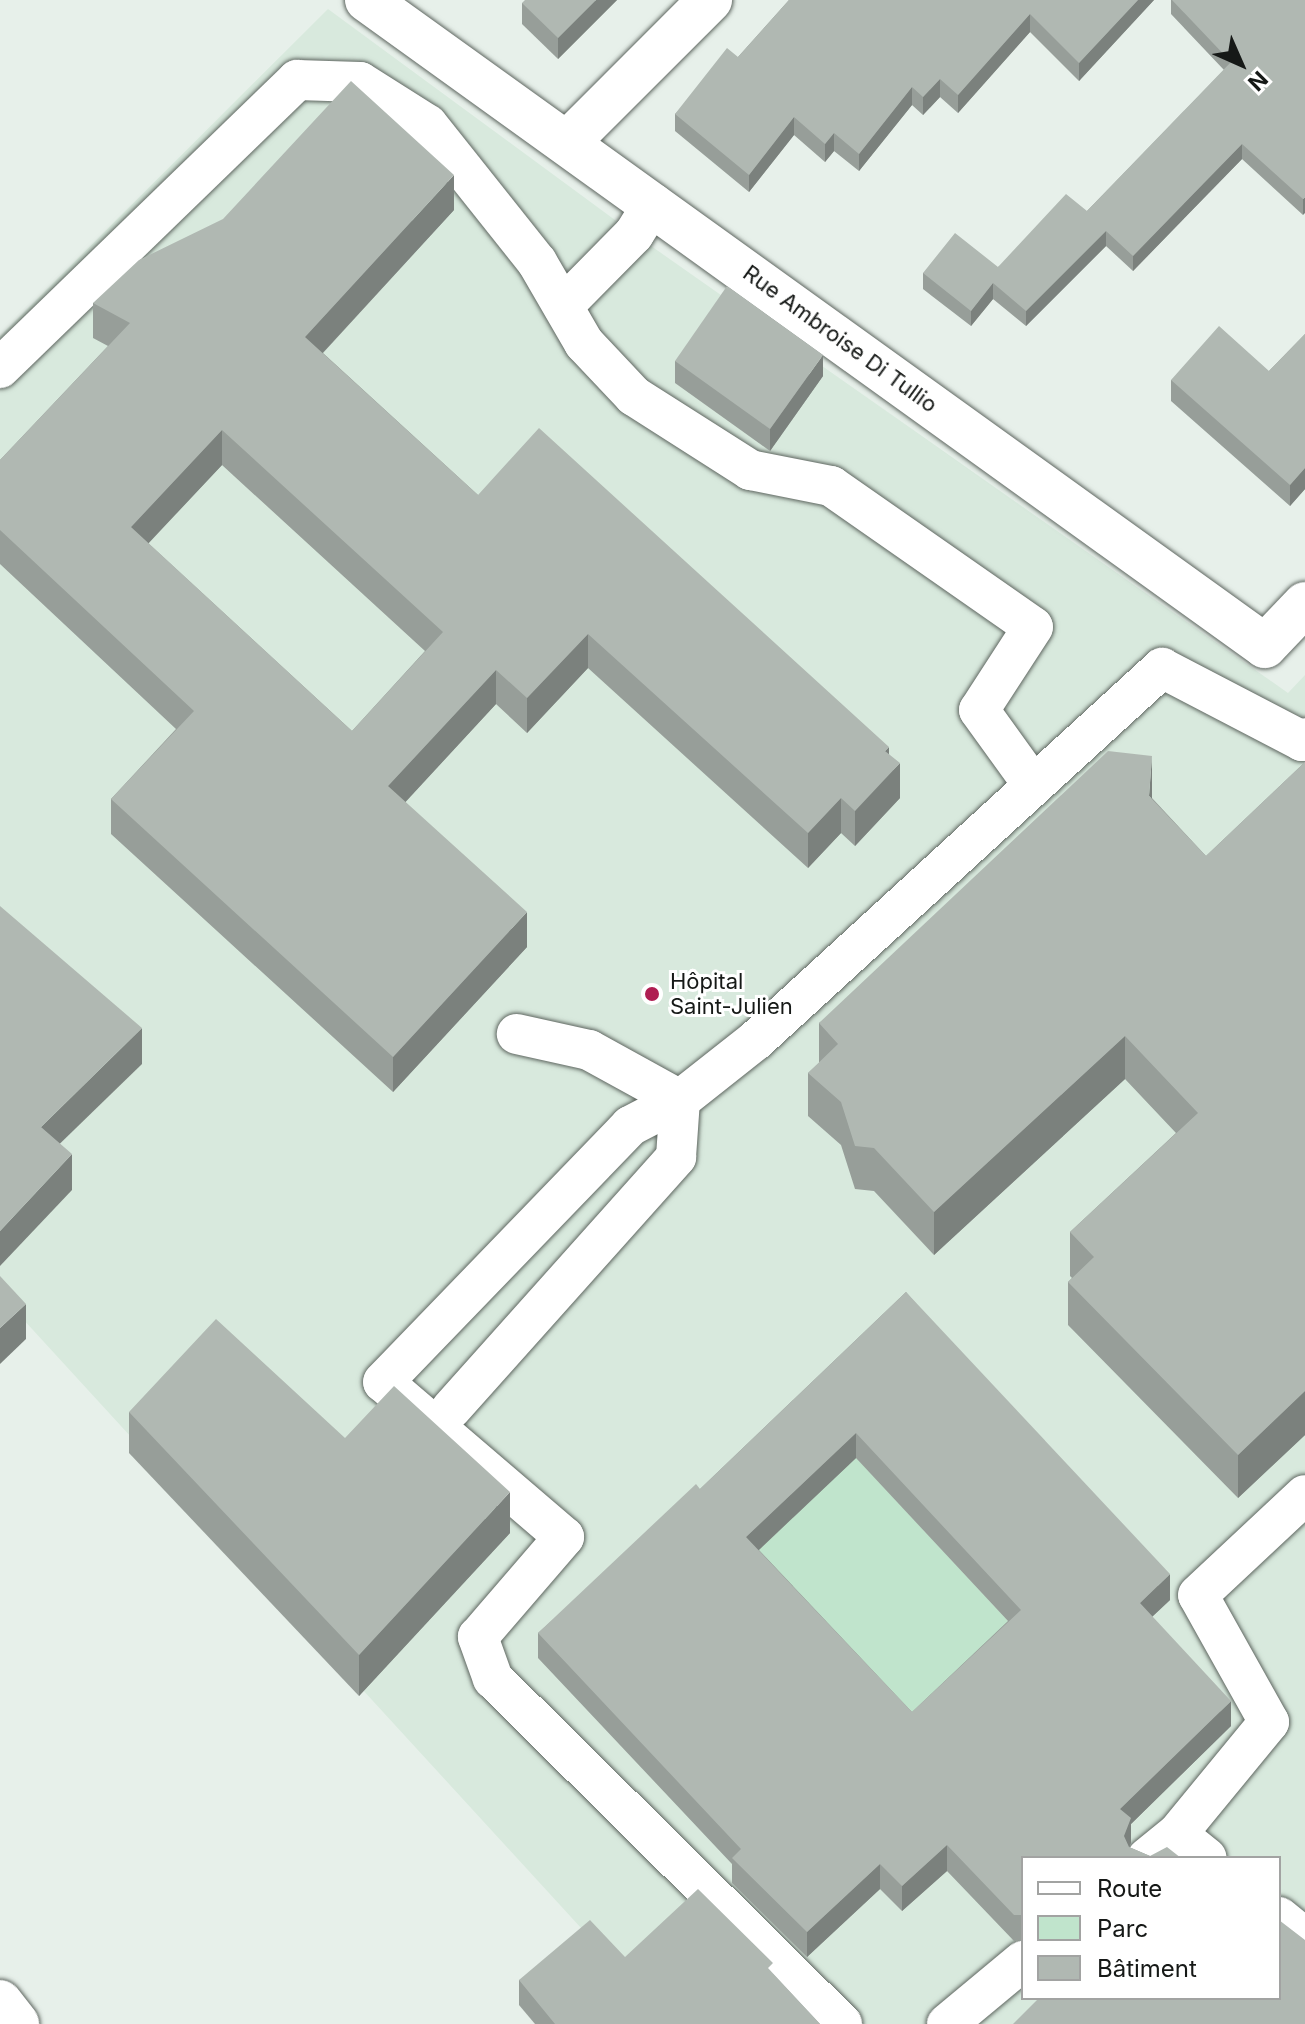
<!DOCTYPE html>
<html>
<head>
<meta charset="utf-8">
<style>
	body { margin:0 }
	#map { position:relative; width:1305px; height:2024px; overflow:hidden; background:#e7f0ea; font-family:Inter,sans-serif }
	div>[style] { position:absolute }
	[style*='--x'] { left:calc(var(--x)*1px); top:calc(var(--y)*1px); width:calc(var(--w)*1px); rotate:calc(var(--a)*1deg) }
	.built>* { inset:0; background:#d8e9dd }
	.green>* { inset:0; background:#c0e4cc }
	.roads { filter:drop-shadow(0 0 2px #5e6660) drop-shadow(0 0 2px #5e6660) }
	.lane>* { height:40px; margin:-20px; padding:0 20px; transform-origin:20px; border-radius:20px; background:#fff }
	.street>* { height:44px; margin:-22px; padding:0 22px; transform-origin:22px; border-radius:22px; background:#fff }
	.wall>* { inset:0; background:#979e99 }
	.shaded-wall>* { inset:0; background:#7b817d }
	.building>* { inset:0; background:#b0b8b2 }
	.dots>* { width:22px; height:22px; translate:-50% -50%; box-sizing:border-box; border:4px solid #fff; border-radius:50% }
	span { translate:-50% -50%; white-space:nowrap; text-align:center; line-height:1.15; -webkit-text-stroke:6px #fff; paint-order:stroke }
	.street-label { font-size:22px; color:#161917 }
	.poi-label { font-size:22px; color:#161917 }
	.left { translate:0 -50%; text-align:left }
	.legend { position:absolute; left:1021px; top:1856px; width:260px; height:144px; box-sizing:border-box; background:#fff; border:2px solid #a2a3a2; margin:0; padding:10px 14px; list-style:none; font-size:24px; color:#161917 }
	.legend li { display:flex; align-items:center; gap:16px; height:40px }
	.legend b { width:40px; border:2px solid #a2a3a2 }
	.north { position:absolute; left:1201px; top:24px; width:80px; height:80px; -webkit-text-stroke:6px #fff; paint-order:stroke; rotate:135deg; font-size:22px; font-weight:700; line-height:32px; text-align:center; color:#161917 }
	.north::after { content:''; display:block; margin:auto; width:28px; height:36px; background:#161917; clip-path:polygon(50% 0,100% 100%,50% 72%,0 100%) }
</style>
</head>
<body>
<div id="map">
	<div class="built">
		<i style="clip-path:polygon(evenodd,328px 9px,634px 234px,1288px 693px,1305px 675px,1305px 2024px,669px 2024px,0 1294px,0 336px,328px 9px,1023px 1858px,1279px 1858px,1279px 1998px,1023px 1998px,1023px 1858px)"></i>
	</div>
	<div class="green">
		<i style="clip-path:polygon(848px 1449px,1021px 1635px,912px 1737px,746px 1562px)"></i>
	</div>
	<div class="roads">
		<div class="lane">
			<i style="--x:563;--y:306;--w:101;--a:-45.4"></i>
			<i style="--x:634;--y:234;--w:36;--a:-58"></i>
			<i style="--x:0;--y:368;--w:414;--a:-44.1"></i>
			<i style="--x:297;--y:80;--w:63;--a:1.8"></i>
			<i style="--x:360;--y:82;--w:80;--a:32.3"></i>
			<i style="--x:428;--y:125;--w:175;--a:51.5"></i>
			<i style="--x:537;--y:262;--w:94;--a:59.9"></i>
			<i style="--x:584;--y:343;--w:73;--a:46.7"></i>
			<i style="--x:634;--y:396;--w:138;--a:32.5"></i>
			<i style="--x:750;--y:470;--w:83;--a:11.2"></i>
			<i style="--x:831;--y:486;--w:246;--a:34.9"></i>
			<i style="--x:1033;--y:627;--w:99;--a:123"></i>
			<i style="--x:979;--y:710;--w:92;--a:54.2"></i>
			<i style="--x:451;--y:1409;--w:338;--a:-48.2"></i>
			<i style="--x:676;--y:1157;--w:57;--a:-86"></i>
			<i style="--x:680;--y:1100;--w:104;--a:-151.2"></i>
			<i style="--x:589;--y:1050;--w:74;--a:-167.5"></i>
			<i style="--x:1177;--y:1834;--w:145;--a:-50.6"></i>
			<i style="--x:1269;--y:1722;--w:145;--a:-119.2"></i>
			<i style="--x:1198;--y:1595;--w:146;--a:-43.1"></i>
			<i style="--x:1147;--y:1858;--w:38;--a:-39"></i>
			<i style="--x:1177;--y:1834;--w:38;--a:39"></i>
			<i style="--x:1279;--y:1917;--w:33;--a:39"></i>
			<i style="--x:842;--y:2024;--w:491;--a:-135.3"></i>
			<i style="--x:493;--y:1679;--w:45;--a:-109.7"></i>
			<i style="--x:478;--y:1637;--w:132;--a:-49.3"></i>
			<i style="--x:564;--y:1537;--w:238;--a:-139.4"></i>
			<i style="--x:383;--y:1382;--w:356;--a:-46"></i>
			<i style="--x:630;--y:1126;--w:56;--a:-27.5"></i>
			<i style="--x:680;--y:1100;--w:97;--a:-38.3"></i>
			<i style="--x:756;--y:1040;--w:551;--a:-42.5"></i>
			<i style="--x:1162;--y:668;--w:158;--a:27.5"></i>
			<i style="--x:1302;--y:741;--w:4;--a:-45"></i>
			<i style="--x:947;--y:2024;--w:99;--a:-39.7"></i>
		</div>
		<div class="street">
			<i style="--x:367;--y:0;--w:1106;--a:35.73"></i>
			<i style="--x:1265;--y:646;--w:58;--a:-46.4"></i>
			<i style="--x:568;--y:142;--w:201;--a:-45"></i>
			<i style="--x:0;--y:2002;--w:28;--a:52"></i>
		</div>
	</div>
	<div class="wall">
		<i style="clip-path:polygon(617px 0,558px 59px,522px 24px,522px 3px)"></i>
		<i style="clip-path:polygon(789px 0,1154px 0,1079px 81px,1030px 32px,958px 113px,940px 97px,923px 115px,912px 105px,859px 171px,834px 151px,825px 162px,794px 135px,749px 192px,675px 131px,675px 114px,738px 57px)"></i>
		<i style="clip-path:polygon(1171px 0,1305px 0,1303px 215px,1242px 159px,1133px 271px,1106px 246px,1026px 326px,993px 299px,971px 326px,923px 289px,923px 273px,998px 267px,1087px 211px,1224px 70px,1171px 14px)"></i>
		<i style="clip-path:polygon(evenodd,454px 210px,323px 353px,478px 495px,889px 754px,900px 798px,855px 846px,841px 833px,808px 868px,588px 668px,527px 733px,496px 704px,405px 802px,527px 947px,393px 1092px,111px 834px,111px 799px,176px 729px,0 564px,0 460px,108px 346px,93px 338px,93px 303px,454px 210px,222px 465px,425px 651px,352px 731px,148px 543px,222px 465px)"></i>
		<i style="clip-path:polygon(1305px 334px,1305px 489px,1290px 506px,1171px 401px,1171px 380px,1269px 371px)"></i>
		<i style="clip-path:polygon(675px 361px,823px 376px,770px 451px,675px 383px)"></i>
		<i style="clip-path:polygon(1305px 762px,1305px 1435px,1238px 1498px,1068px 1325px,1068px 1282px,1072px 1278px,1070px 1276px,1070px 1232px,1176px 1133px,1125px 1079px,934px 1255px,874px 1191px,855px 1189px,841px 1145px,808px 1116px,808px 1073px,819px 1063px,819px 1023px,1152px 798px,1206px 856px)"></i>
		<i style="clip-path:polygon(evenodd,906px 1292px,1170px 1600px,1152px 1617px,1231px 1726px,1131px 1824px,1131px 1843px,1129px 1847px,1150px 1856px,1181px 1858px,1023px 1858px,1023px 1940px,1014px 1941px,947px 1871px,902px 1911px,880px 1889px,807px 1957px,732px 1883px,732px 1864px,538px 1658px,538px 1633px,700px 1489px,906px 1292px,856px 1458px,1008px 1621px,912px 1712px,759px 1550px,856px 1458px)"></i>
		<i style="clip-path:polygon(129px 1412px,345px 1438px,510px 1533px,359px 1696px,129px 1453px)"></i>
		<i style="clip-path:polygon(625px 1957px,773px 1974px,820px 2024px,535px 2024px,519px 2005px,519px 1980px)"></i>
	</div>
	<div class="shaded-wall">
		<i style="clip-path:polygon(596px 0,617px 0,558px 59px,558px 38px)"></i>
		<i style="clip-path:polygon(1138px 0,1154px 0,1079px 81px,1079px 63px)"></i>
		<i style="clip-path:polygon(1030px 14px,1030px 32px,958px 113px,958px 95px)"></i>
		<i style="clip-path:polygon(940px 79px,940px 97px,923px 115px,923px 97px)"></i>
		<i style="clip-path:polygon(912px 87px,912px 105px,859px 171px,859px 154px)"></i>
		<i style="clip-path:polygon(794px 117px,794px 135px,749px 192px,749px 175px)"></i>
		<i style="clip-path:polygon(834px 133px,834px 151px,825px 162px,825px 144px)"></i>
		<i style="clip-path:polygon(1242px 144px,1242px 159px,1133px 271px,1133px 256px)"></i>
		<i style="clip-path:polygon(454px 175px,454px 210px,305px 372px,305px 337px)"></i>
		<i style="clip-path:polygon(1305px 197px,1305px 213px,1303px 215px,1303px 199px)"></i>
		<i style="clip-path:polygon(1106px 231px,1106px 246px,1026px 326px,1026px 311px)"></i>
		<i style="clip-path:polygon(993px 283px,993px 299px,971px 326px,971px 311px)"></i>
		<i style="clip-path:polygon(823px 355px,823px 376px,770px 451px,770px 429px)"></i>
		<i style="clip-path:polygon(222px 430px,222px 465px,131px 562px,131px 527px)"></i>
		<i style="clip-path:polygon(1305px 468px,1305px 489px,1290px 506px,1290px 485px)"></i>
		<i style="clip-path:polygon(588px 634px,588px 668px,527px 733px,527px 698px)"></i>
		<i style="clip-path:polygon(496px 670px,496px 704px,388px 821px,388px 786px)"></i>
		<i style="clip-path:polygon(889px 747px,889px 774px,900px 763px,900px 798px,855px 846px,855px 811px,885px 751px)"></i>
		<i style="clip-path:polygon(1152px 756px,1152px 799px,1149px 796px)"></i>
		<i style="clip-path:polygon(841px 798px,841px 833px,808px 868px,808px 833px)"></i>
		<i style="clip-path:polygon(527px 912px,527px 947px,393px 1092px,393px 1057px)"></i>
		<i style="clip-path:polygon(142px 1028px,142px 1064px,41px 1162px,41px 1127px)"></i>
		<i style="clip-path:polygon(1125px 1036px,1125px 1079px,934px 1255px,934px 1212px)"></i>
		<i style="clip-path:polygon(72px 1154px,72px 1190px,0 1266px,0 1231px)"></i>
		<i style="clip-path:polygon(26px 1304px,26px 1339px,0 1364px,0 1328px)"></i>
		<i style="clip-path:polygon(1305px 1391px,1305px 1435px,1238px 1498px,1238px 1455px)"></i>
		<i style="clip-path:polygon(856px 1433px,856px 1458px,746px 1562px,746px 1537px)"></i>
		<i style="clip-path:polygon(510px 1492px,510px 1533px,359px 1696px,359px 1655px)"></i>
		<i style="clip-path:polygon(1170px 1574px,1170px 1600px,1140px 1628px,1140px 1603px)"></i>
		<i style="clip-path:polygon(1231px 1701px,1231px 1726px,1131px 1824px,1131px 1843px,1125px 1858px,1120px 1809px)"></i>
		<i style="clip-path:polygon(947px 1845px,947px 1871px,902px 1911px,902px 1886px)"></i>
		<i style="clip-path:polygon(880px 1864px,880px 1889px,807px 1957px,807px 1932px)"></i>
	</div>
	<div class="building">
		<i style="clip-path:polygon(525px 0,596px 0,558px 38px,522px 3px)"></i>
		<i style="clip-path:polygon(789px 0,1138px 0,1079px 63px,1030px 14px,958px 95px,940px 79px,923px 97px,912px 87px,859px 154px,834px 133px,825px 144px,794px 117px,749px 175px,675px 114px,727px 48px,738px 57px)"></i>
		<i style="clip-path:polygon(1172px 0,1305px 0,1305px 197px,1303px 199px,1242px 144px,1133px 256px,1106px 231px,1026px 311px,993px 283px,971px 311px,923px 273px,955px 233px,998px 267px,1066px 194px,1087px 211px,1231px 62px)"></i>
		<i style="clip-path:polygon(evenodd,351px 81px,454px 175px,305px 337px,478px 495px,539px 428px,889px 747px,885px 751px,900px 763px,855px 811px,841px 798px,808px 833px,588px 634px,527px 698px,496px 670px,388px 786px,527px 912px,393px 1057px,111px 799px,194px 711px,0 530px,0 460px,130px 323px,93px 303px,139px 260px,223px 219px,351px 81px,222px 430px,443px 632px,352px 731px,131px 527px,222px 430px)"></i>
		<i style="clip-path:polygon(727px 286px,823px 355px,770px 429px,675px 361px)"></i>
		<i style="clip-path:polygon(1219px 326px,1269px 371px,1305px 334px,1305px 468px,1290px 485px,1171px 380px)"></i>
		<i style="clip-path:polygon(1108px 751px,1152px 756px,1149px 796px,1206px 856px,1305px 762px,1305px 1391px,1238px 1455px,1068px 1282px,1094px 1257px,1070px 1232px,1198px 1113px,1125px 1036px,934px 1212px,874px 1148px,855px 1146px,841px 1102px,808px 1073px,838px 1044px,819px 1023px)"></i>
		<i style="clip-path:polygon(0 906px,142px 1028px,41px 1127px,72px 1154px,0 1231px)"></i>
		<i style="clip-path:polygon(0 1276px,26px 1304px,0 1328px)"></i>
		<i style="clip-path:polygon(evenodd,906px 1292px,1170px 1574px,1140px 1603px,1231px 1701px,1120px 1809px,1131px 1818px,1124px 1836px,1129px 1847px,1150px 1856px,1167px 1847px,1181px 1858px,1023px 1858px,1023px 1915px,1014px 1915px,947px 1845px,902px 1886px,880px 1864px,807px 1932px,732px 1858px,741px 1849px,538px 1633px,696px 1484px,700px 1489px,906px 1292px,856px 1433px,1021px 1610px,912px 1712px,746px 1537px,856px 1433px)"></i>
		<i style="clip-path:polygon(216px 1319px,345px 1438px,394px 1386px,510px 1492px,359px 1655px,129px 1412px)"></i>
		<i style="clip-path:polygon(698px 1889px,773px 1963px,768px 1968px,820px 2024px,555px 2024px,519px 1980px,590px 1920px,625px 1957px)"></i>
		<i style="clip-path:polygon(1279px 1920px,1305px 1940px,1305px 2024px,1013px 2024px,1039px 1998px,1279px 1998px)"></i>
	</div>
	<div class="dots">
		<i style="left:652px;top:994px;background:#af1e52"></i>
	</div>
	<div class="street-label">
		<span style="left:840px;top:339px;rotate:36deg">Rue Ambroise Di Tullio</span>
	</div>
	<div class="poi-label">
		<span class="left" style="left:670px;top:994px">Hôpital<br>Saint-Julien</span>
	</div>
	<ul class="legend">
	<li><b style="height:10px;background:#fff"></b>Route</li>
	<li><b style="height:22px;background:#c0e4cc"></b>Parc</li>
	<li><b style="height:22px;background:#b0b8b2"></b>Bâtiment</li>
	</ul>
	<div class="north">N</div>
</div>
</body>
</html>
